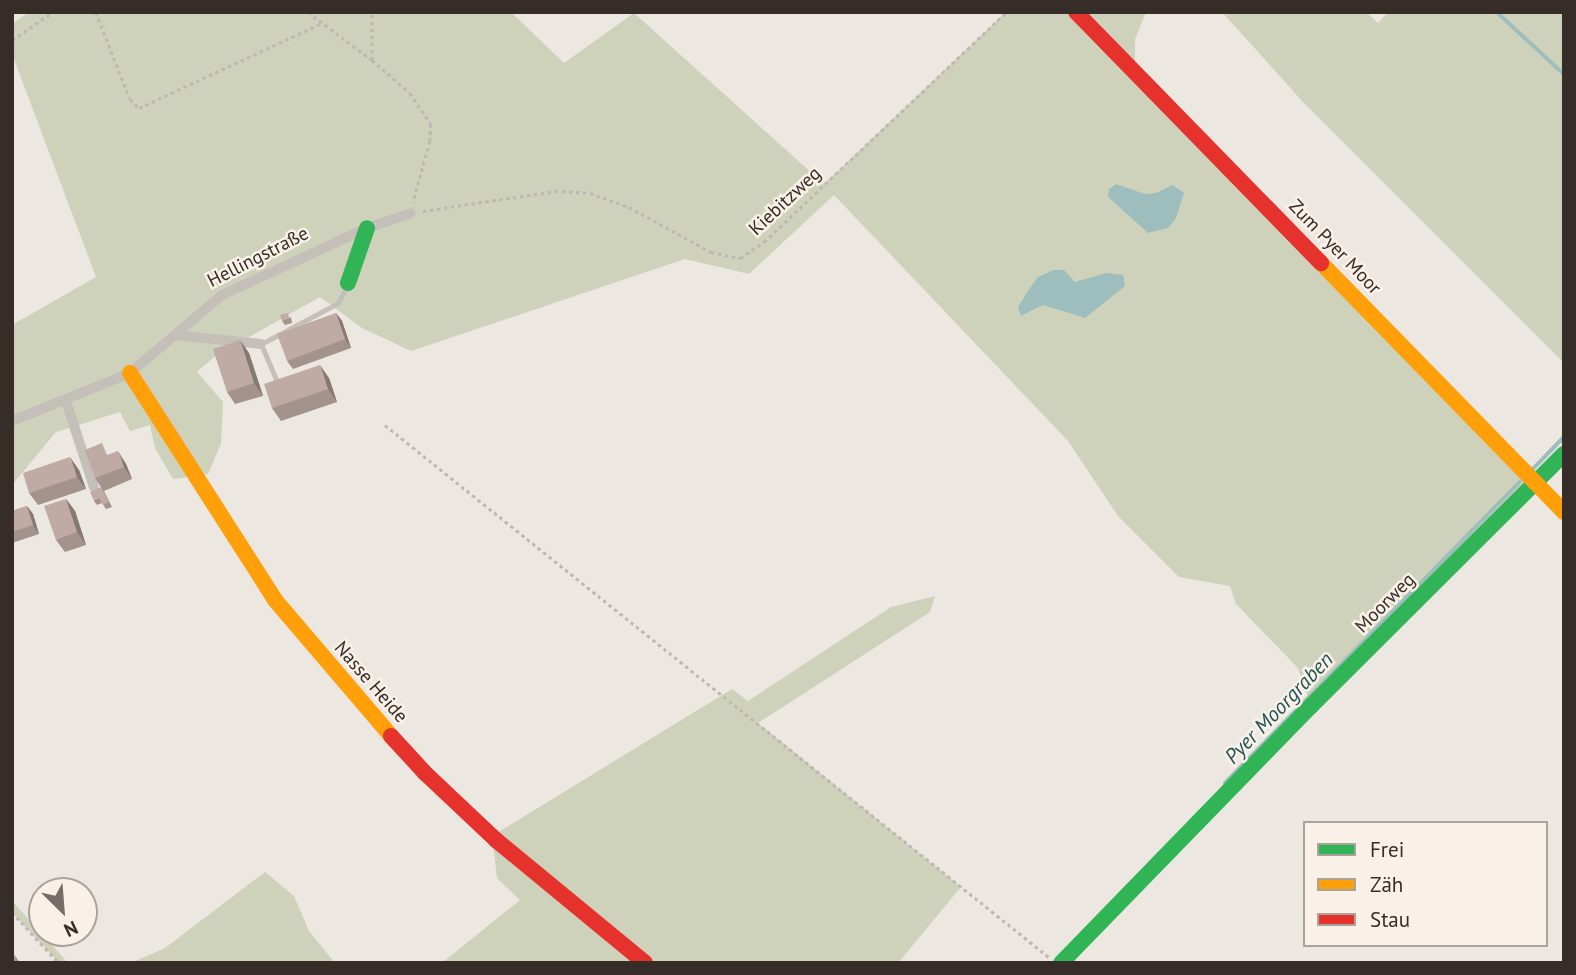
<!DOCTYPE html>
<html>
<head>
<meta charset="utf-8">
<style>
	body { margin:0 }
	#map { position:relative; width:1576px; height:975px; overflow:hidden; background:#ece7e1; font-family:"PT Sans",sans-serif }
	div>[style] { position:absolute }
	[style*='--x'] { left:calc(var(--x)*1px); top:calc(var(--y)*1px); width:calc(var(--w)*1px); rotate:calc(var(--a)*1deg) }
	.green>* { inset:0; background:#ced2bb }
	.water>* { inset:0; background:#9ebebd }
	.stream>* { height:3.5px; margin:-1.75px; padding:0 1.75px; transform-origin:1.75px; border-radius:1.75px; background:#9ebebd }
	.path>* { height:2.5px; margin-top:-1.25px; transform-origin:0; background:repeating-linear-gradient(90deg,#beb7b2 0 3.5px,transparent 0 7px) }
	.lane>* { height:5px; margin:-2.5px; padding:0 2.5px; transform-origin:2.5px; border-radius:2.5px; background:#c5bfba }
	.street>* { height:10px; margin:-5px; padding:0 5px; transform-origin:5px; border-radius:5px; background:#c5bfba }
	.fast>* { height:16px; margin:-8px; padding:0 8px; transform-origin:8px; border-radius:8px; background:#30b455 }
	.slow>* { height:16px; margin:-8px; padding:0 8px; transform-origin:8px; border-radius:8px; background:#ff9f0a }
	.jam>* { height:16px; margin:-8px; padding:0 8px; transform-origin:8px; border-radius:8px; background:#e5322d }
	.wall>* { inset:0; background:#a4938c }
	.shaded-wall>* { inset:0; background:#867872 }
	.building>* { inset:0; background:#bfaba3 }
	span { translate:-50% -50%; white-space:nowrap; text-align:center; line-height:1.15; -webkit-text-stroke:5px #f9f1e8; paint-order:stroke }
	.street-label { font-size:19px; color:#362c28 }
	.water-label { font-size:21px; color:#1f5456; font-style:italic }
	.frame { position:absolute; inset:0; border:14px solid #362c28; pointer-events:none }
	.legend { position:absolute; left:1303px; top:821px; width:245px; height:126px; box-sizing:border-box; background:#f9f1e8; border:2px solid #aba29b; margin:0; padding:9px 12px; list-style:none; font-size:21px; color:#362c28 }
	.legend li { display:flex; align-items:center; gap:14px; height:35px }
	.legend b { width:35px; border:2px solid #aba29b }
	.north { position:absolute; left:28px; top:877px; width:70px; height:70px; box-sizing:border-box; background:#f9f1e8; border:2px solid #aba29b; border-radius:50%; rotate:155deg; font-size:19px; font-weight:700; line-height:28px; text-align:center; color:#362c28 }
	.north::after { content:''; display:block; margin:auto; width:24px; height:32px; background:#766d69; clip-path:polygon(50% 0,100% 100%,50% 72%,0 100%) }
</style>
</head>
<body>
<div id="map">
	<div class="green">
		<i style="clip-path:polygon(29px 12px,511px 12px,564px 63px,634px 13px,824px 184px,1006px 12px,1146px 12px,1135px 39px,1135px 74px,1535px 484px,1311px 706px,1298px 668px,1236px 604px,1230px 586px,1179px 577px,1118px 516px,1068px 441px,834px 195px,749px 274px,685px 259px,411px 351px,362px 328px,320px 297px,214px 357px,197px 372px,223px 402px,221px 444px,208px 474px,173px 479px,155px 448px,150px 425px,130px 431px,120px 412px,56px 432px,12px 485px,12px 325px,96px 277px,12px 54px,12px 24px)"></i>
		<i style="clip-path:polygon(1222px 12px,1366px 12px,1378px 23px,1388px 12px,1564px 12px,1564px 363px,1303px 102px)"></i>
		<i style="clip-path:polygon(935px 596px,930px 612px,758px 723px,961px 887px,898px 963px,442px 963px,520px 900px,497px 878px,492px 836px,732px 689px,748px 701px,891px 607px)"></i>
		<i style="clip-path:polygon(265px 872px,294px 896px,309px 931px,335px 963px,131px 963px,165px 948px)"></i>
		<i style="clip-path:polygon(12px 901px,44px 936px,68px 963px,59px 963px,12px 912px)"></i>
	</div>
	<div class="water">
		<i style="clip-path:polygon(1116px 184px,1145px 194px,1156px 193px,1173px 185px,1184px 193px,1176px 218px,1168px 228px,1148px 233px,1108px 197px,1109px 189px)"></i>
		<i style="clip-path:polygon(1054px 270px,1064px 270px,1075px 282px,1106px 273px,1123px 275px,1125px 286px,1085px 318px,1043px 305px,1021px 316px,1018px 307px,1028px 291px,1038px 277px)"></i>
	</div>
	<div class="stream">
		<i style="--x:1497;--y:12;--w:91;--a:42.8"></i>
		<i style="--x:1533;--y:469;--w:45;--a:-45.9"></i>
		<i style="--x:1225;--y:783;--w:421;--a:-45.6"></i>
	</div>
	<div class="path">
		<i style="--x:96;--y:12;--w:93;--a:68.7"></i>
		<i style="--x:130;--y:99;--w:13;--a:45"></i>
		<i style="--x:139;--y:108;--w:202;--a:-24.9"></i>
		<i style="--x:308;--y:12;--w:80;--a:36.9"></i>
		<i style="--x:372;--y:60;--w:50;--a:41"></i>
		<i style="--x:410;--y:93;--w:37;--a:56"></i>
		<i style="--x:431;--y:124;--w:17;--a:93"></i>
		<i style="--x:430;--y:141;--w:64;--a:105.3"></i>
		<i style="--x:12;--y:40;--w:50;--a:-34.3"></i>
		<i style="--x:372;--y:60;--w:48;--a:-90"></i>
		<i style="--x:423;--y:211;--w:134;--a:-8.6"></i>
		<i style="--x:555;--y:191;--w:35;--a:3"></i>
		<i style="--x:590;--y:193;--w:41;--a:19.7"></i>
		<i style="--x:629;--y:207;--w:94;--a:28.8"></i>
		<i style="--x:711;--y:252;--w:30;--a:12"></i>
		<i style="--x:740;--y:258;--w:29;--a:-34"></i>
		<i style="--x:764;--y:242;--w:334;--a:-43.5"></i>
		<i style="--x:385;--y:425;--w:852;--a:38.71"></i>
		<i style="--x:12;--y:912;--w:69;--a:47.3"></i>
	</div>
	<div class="lane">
		<i style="--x:278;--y:384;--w:43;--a:-113"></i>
		<i style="--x:261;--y:344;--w:87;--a:-28"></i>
		<i style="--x:338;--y:303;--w:19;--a:-62"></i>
	</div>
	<div class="street">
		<i style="--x:175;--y:335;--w:86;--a:6"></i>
		<i style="--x:66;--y:401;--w:90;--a:72"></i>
		<i style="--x:12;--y:421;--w:127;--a:-22.1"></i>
		<i style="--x:130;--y:373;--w:121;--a:-40.3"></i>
		<i style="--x:222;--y:295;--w:160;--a:-24.8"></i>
		<i style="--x:367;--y:228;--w:46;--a:-18.8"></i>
	</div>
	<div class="fast">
		<i style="--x:348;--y:283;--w:58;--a:-70.9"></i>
		<i style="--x:1061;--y:963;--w:359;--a:-45.8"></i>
		<i style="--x:1311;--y:706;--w:357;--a:-44.9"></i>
	</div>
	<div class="slow">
		<i style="--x:1321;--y:263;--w:348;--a:45.7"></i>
		<i style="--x:130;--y:373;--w:269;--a:57.4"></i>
		<i style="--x:275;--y:600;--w:179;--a:49.5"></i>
	</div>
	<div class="jam">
		<i style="--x:1076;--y:12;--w:351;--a:45.7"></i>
		<i style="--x:391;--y:736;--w:50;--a:47.4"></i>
		<i style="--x:425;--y:773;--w:98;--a:43.3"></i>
		<i style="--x:496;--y:840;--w:193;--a:39.5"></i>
	</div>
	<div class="wall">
		<i style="clip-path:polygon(336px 313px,342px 321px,351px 348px,293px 369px,287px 361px)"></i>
		<i style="clip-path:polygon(291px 317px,292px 323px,285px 325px,282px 321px)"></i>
		<i style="clip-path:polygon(249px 353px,263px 396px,235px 404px,227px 392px)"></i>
		<i style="clip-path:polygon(329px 378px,337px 402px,281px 421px,272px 408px)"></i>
		<i style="clip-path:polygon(110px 454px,126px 464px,132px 479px,104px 491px,112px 507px,106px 509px,102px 503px,97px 505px,94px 501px,101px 487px,95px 478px)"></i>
		<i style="clip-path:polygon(79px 470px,86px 489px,38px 505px,29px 493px)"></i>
		<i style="clip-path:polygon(66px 499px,75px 511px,86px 545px,65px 552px,56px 540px)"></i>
		<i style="clip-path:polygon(27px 506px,33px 514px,39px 534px,12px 543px,12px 511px)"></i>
		<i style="clip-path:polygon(12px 953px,16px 957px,20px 963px,12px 963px)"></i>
	</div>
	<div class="shaded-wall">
		<i style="clip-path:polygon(336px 313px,342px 321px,351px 348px,345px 339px)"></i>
		<i style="clip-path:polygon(240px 340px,249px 353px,263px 396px,254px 383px)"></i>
		<i style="clip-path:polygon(320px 365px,329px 378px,337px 402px,328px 389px)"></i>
		<i style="clip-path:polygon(118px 451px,126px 464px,132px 479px,124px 467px)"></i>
		<i style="clip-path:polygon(70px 457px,79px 470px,86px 489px,77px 477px)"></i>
		<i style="clip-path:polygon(66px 499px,75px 511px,86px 545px,77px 532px)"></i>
		<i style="clip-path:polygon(27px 506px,33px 514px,39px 534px,33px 525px)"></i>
	</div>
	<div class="building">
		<i style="clip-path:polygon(288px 313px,289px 318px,282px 321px,280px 315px)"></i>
		<i style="clip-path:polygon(336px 313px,345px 339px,287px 361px,277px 334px)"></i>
		<i style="clip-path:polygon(240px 340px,254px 383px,227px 392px,213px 349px)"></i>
		<i style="clip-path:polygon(320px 365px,328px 389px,272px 408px,264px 384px)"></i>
		<i style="clip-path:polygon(102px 443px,107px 455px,118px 451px,124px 467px,95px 478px,85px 450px)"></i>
		<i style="clip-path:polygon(70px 457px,77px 477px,29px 493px,23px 473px)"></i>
		<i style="clip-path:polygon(101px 487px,109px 502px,103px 505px,99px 498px,94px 501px,90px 492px)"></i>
		<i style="clip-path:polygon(66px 499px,77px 532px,56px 540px,44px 506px)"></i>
		<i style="clip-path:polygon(27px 506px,33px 525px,12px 532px,12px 511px)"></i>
		<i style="clip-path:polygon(12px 953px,16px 957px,12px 961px)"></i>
	</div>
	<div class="street-label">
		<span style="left:785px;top:201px;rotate:-43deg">Kiebitzweg</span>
		<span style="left:1335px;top:247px;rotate:46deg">Zum Pyer Moor</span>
		<span style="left:258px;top:257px;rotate:-27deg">Hellingstraße</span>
		<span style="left:1385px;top:603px;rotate:-45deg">Moorweg</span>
		<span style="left:371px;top:682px;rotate:49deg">Nasse Heide</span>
	</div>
	<div class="water-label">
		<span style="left:1279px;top:708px;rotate:-46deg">Pyer Moorgraben</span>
	</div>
	<div class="frame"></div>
	<ul class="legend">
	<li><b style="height:9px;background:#30b455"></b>Frei</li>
	<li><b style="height:9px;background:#ff9f0a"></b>Zäh</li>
	<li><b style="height:9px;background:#e5322d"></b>Stau</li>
	</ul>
	<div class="north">N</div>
</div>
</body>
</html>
